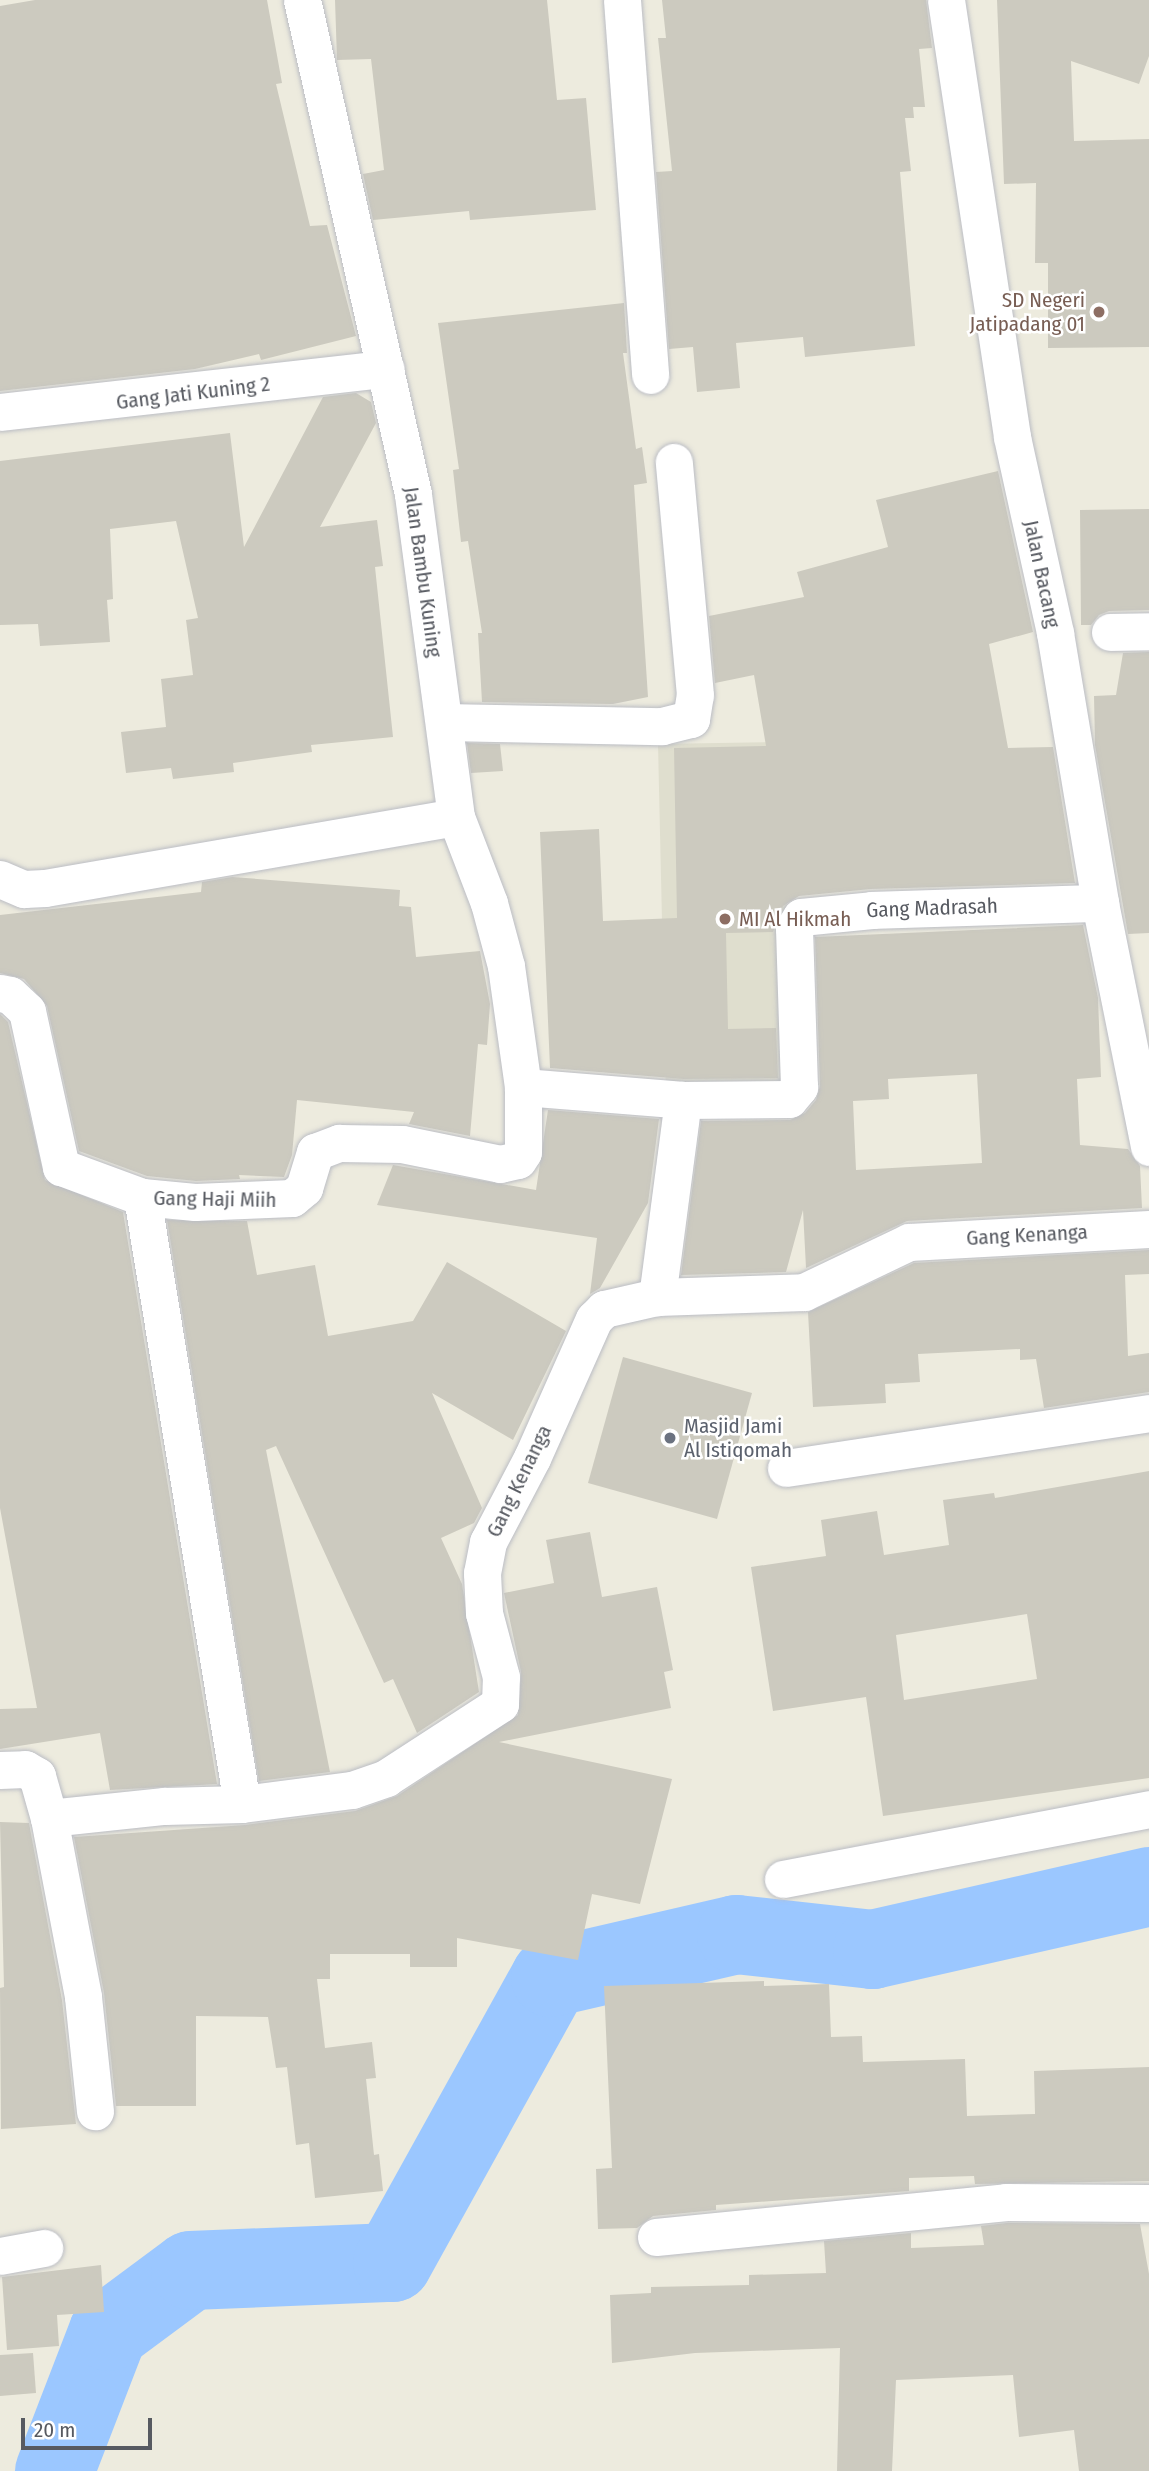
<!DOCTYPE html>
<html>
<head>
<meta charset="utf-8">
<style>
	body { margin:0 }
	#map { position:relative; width:1149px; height:2471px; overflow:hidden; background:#edebde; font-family:"Fira Sans Condensed",sans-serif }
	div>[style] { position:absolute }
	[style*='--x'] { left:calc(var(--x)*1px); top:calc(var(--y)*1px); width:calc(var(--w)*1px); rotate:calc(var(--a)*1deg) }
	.education>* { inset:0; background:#dfdece }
	.river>* { height:79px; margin:-39.5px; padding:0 39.5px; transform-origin:39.5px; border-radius:39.5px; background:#9bc7ff }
	.building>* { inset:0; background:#cccabf }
	.roads { filter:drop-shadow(0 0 2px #bbbdc4) drop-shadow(0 0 2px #bbbdc4) }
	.street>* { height:37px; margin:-18.5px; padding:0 18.5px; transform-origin:18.5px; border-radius:18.5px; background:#fff }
	.dots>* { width:19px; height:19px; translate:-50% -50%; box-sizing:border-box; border:4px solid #fff; border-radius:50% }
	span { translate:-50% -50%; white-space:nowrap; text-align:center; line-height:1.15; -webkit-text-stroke:5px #fff; paint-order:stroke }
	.education-label { font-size:21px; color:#785e54 }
	.right { translate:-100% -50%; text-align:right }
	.left { translate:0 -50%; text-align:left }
	.street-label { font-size:21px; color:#575a61 }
	.worship-label { font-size:21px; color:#5b616d }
	.scale { position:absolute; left:21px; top:2418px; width:131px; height:32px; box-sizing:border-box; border:4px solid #575a61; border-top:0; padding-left:9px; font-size:21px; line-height:24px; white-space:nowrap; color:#575a61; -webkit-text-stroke:5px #fff; paint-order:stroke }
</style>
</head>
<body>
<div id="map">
	<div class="education">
		<i style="clip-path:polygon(783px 742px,791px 1094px,666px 1097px,658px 744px)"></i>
	</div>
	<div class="river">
		<i style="--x:54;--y:2471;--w:150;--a:-68.9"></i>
		<i style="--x:108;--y:2331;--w:102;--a:-36.6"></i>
		<i style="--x:190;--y:2270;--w:202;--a:-2.3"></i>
		<i style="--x:392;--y:2262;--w:326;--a:-61"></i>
		<i style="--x:550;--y:1977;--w:191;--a:-13"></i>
		<i style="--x:736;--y:1934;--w:137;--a:6.3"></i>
		<i style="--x:872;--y:1949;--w:284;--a:-12.8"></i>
	</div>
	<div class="building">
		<i style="clip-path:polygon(35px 0,267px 0,282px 83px,276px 84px,310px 226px,327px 225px,356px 336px,261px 360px,259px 354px,195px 369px,0 391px,0 6px)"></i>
		<i style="clip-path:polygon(335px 0,547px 0,557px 100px,586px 98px,596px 210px,470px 220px,469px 211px,373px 220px,363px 174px,384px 170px,371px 59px,337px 60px)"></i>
		<i style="clip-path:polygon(662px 0,926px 0,932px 48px,919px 49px,925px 107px,913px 107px,914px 118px,905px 118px,911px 171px,900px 172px,915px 346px,805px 357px,803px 337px,736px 343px,740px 388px,697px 392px,693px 347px,669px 349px,656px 172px,672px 171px,658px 38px,666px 38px)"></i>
		<i style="clip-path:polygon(997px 0,1149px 0,1149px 56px,1139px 84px,1071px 61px,1074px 141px,1149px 139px,1149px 347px,1048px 348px,1048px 263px,1035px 263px,1036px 183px,1004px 184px)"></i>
		<i style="clip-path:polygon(624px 303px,627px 353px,623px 353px,636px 449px,642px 447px,647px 483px,634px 485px,648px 697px,613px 704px,482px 702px,478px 633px,482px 633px,468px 541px,461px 542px,453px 470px,459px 469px,438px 323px)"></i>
		<i style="clip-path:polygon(356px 393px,371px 402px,376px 423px,320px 527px,377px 520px,383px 566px,375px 567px,393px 737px,311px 745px,312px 752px,233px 763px,234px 772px,173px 779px,171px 768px,126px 773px,121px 732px,166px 727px,161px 679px,193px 675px,186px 620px,198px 618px,176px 521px,110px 529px,113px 599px,107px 600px,110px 642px,40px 646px,38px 624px,0 625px,0 461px,230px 433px,244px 547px,323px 397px)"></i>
		<i style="clip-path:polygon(998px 471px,1033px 632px,989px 644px,1008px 748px,1053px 747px,1075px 883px,871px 889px,799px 896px,783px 906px,773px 932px,726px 933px,728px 1029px,776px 1028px,778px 1078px,684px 1079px,550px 1068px,540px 832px,599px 829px,603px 921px,677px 918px,674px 748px,766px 746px,754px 675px,715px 683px,709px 616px,804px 597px,797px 572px,888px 547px,876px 500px)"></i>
		<i style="clip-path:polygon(1149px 509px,1149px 610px,1109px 611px,1099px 615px,1091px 625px,1081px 625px,1080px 510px)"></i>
		<i style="clip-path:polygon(1149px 652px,1149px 933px,1128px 934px,1095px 745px,1094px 696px,1116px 695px,1123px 653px)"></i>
		<i style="clip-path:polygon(467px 743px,500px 744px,503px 771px,471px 773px)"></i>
		<i style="clip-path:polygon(232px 877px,400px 890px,399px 906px,411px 907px,416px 957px,480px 951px,490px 1004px,487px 1045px,478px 1044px,470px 1136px,409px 1124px,414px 1112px,297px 1100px,292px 1155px,284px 1177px,239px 1175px,240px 1179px,196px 1181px,147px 1176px,79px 1151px,47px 1006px,24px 979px,0 973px,0 915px,201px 892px,202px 882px)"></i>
		<i style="clip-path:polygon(evenodd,1083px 925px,1098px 998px,1101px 1077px,1077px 1079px,1080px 1145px,1128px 1149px,1140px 1166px,1142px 1208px,907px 1221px,806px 1268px,803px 1210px,786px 1272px,681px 1275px,701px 1121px,790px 1120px,805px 1113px,816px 1100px,820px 1086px,815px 937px,1083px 925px,977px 1074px,982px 1163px,856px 1170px,853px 1101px,889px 1099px,888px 1079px,977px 1074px)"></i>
		<i style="clip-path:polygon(0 1014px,8px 1022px,45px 1180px,123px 1212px,217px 1784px,110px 1790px,100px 1733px,0 1749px,0 1709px,37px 1708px,0 1508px)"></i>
		<i style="clip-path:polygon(548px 1110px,659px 1119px,648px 1203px,600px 1288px,590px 1294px,597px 1238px,377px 1205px,393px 1165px,536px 1190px)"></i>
		<i style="clip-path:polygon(167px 1220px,247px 1221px,257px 1275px,315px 1265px,328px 1336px,413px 1321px,447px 1262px,566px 1331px,513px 1440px,432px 1393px,482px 1508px,474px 1523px,441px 1538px,462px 1584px,479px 1692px,417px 1733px,393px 1679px,384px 1683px,276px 1446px,266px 1450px,330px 1772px,259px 1781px)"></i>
		<i style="clip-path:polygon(1149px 1250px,1149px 1274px,1125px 1275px,1128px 1356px,1149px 1353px,1149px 1392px,1044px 1408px,1036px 1359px,1020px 1360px,1020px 1349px,918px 1354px,920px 1382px,885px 1384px,886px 1403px,813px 1407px,808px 1312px,914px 1263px)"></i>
		<i style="clip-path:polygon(623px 1357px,752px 1393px,717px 1519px,588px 1483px)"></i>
		<i style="clip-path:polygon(evenodd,1149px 1471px,1149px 1778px,883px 1816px,866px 1697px,773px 1711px,751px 1567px,826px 1556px,821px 1520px,877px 1511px,884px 1555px,949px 1545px,943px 1500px,994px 1493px,995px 1498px,1149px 1471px,1027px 1614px,1037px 1679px,904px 1700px,896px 1635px,1027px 1614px)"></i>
		<i style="clip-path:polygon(590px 1532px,602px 1597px,657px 1587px,673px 1670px,664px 1672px,671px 1708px,499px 1742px,672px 1779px,640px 1904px,592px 1894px,578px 1960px,457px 1938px,457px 1967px,410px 1967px,410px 1954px,330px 1954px,330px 1979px,317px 1979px,325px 2048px,372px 2042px,376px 2078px,366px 2079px,374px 2155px,379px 2154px,383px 2191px,315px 2198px,309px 2143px,296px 2145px,287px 2067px,276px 2068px,268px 2017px,196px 2016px,196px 2106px,116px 2106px,104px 1993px,74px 1837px,245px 1825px,355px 1811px,397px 1796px,518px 1715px,521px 1672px,504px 1593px,554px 1583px,546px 1540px)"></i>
		<i style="clip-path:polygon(0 1822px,29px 1823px,62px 2000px,76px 2124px,1px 2129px,0 1988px,4px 1987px)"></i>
		<i style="clip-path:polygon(764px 1981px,764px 1986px,829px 1984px,831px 2037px,862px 2036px,863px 2062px,965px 2059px,967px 2116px,1035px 2114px,1034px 2071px,1149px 2067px,1149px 2181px,975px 2184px,974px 2176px,909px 2178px,909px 2191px,716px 2205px,716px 2210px,653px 2216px,637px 2228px,598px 2229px,596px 2169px,612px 2168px,604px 1986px)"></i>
		<i style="clip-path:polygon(1007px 2223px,1140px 2224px,1149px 2274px,1149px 2471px,1079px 2471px,1074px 2430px,1019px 2437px,1013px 2375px,896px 2380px,892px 2471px,837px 2471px,840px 2348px,695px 2353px,612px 2363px,610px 2295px,651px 2293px,651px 2287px,749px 2285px,749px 2275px,826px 2273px,824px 2241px,911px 2233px,911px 2248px,984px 2245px,981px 2226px)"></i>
		<i style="clip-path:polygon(101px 2265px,104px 2312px,57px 2315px,59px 2346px,7px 2350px,2px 2277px)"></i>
		<i style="clip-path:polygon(33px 2353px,36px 2393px,0 2396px,0 2355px)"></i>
	</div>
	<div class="roads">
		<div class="street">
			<i style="--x:622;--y:0;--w:376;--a:85.7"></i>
			<i style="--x:946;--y:0;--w:442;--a:81.4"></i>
			<i style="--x:1012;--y:437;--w:201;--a:77.6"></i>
			<i style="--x:1055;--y:633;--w:274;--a:80.5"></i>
			<i style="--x:1100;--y:903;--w:249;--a:78.6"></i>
			<i style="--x:0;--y:412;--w:388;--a:-6.4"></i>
			<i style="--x:1110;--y:632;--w:39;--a:-1"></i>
			<i style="--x:444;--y:722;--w:218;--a:1.1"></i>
			<i style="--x:662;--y:726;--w:30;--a:-14"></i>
			<i style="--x:691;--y:719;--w:24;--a:-81"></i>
			<i style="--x:695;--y:695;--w:234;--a:-95.2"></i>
			<i style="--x:0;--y:879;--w:26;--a:23"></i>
			<i style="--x:24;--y:889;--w:21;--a:-3"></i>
			<i style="--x:45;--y:888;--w:417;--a:-9.8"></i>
			<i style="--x:0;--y:993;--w:10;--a:11"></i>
			<i style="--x:10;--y:995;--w:23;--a:43"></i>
			<i style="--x:27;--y:1011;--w:160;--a:77.7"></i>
			<i style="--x:61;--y:1167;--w:86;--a:20.3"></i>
			<i style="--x:142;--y:1197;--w:53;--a:5.4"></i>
			<i style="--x:195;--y:1202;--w:97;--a:-2.4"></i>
			<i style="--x:292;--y:1198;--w:16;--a:-40"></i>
			<i style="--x:304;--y:1188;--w:38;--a:-73"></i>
			<i style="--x:315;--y:1152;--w:26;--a:-21"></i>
			<i style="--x:339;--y:1143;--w:63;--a:0.9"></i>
			<i style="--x:402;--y:1144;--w:100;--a:11.5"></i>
			<i style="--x:500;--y:1164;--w:18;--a:-13"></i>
			<i style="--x:518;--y:1160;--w:9;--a:-58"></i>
			<i style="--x:523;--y:1152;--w:65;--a:-90"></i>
			<i style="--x:523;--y:1087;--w:122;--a:-98"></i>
			<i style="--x:506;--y:966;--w:65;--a:-105.1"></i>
			<i style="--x:489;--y:903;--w:92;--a:-111"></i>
			<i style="--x:456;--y:817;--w:326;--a:-97.6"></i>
			<i style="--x:413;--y:494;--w:506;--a:-102.66"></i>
			<i style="--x:523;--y:1087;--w:161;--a:4.6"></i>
			<i style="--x:683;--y:1100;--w:199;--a:97.5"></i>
			<i style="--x:683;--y:1100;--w:106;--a:-0.5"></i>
			<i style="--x:789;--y:1099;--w:16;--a:-50"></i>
			<i style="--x:799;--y:1087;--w:159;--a:-91.8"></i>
			<i style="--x:794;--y:928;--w:13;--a:-58"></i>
			<i style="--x:801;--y:917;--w:71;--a:-5.6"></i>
			<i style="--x:872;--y:910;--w:228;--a:-1.8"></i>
			<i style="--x:142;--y:1197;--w:615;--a:80.64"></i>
			<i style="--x:786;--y:1468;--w:367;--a:-8.6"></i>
			<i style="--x:0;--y:1770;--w:25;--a:-2"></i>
			<i style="--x:25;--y:1769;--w:14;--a:30"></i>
			<i style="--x:37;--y:1776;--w:44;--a:74.1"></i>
			<i style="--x:49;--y:1818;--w:116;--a:-6"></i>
			<i style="--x:164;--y:1806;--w:78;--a:-1.5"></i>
			<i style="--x:242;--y:1804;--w:111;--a:-7.3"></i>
			<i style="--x:352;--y:1790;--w:36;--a:-19"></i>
			<i style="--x:386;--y:1778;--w:136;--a:-33"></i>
			<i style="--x:500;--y:1704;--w:27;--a:-88"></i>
			<i style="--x:501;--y:1677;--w:66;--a:-104.9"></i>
			<i style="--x:484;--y:1613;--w:40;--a:-92.9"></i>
			<i style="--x:482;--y:1573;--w:32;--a:-79"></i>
			<i style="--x:488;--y:1542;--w:95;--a:-62.4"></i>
			<i style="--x:532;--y:1458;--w:152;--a:-66"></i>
			<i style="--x:594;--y:1319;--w:14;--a:-45"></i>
			<i style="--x:604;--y:1309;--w:54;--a:-12.8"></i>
			<i style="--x:657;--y:1297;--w:147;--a:-1.9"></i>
			<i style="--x:804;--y:1292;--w:116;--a:-25.5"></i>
			<i style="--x:909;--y:1242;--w:240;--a:-3.1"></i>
			<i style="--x:49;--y:1818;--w:182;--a:79.2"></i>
			<i style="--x:83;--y:1997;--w:115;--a:84"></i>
			<i style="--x:783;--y:1879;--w:373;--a:-10.8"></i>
			<i style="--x:656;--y:2237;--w:352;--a:-5.7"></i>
			<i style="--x:1006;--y:2202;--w:143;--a:0.4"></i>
			<i style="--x:0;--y:2256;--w:45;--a:-10.3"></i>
		</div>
	</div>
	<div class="dots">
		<i style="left:1099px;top:312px;background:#8d6e63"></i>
		<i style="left:725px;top:919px;background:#8d6e63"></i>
		<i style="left:670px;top:1438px;background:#6b7280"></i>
	</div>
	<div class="education-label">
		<span class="right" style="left:1085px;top:312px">SD Negeri<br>Jatipadang 01</span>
		<span class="left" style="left:739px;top:919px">MI Al Hikmah</span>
	</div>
	<div class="street-label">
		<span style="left:193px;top:393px;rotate:-7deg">Gang Jati Kuning 2</span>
		<span style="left:423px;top:572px;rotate:82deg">Jalan Bambu Kuning</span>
		<span style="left:1042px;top:574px;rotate:78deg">Jalan Bacang</span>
		<span style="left:932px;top:908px;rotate:-2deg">Gang Madrasah</span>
		<span style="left:215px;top:1199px;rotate:1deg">Gang Haji Miih</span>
		<span style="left:1027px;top:1235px;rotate:-3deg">Gang Kenanga</span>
		<span style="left:519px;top:1481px;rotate:-64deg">Gang Kenanga</span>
	</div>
	<div class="worship-label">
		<span class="left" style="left:684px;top:1438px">Masjid Jami<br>Al Istiqomah</span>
	</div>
	<div class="scale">20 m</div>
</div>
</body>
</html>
